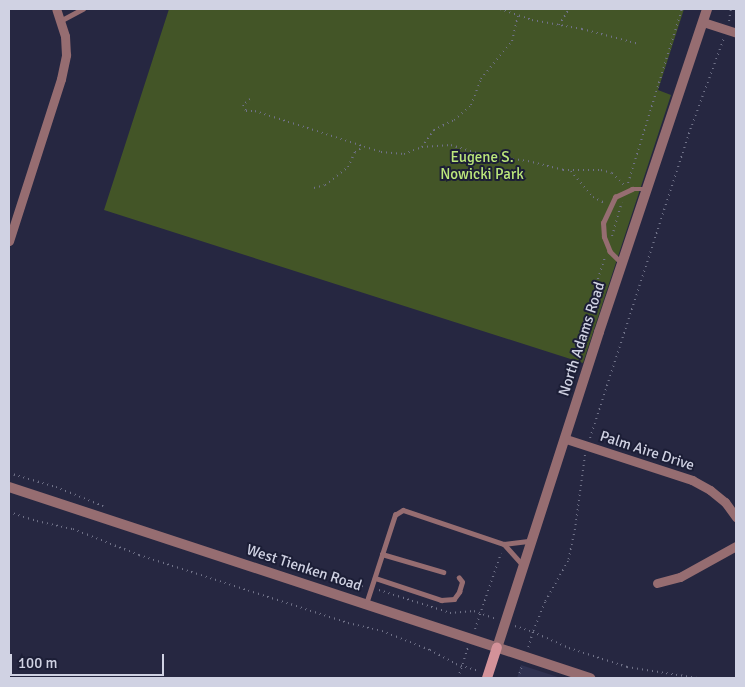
<!DOCTYPE html>
<html>
<head>
<meta charset="utf-8">
<style>
	body { margin:0 }
	#map { position:relative; width:745px; height:687px; overflow:hidden; background:#262741; font-family:Signika,sans-serif }
	div>[style] { position:absolute }
	[style*='--x'] { left:calc(var(--x)*1px); top:calc(var(--y)*1px); width:calc(var(--w)*1px); rotate:calc(var(--a)*1deg) }
	.built>* { inset:0; background:#303251 }
	.green>* { inset:0; background:#435527 }
	.path>* { height:2px; margin-top:-1px; transform-origin:0; background:repeating-linear-gradient(90deg,#707288 0 1px,transparent 0 5px) }
	.service>* { height:4.5px; margin:-2.25px; padding:0 2.25px; transform-origin:2.25px; border-radius:2.25px; background:#966d71 }
	.minor>* { height:9px; margin:-4.5px; padding:0 4.5px; transform-origin:4.5px; border-radius:4.5px; background:#966d71 }
	.tertiary>* { height:10px; margin:-5px; padding:0 5px; transform-origin:5px; border-radius:5px; background:#966d71 }
	.secondary>* { height:10px; margin:-5px; padding:0 5px; transform-origin:5px; border-radius:5px; background:#d39299 }
	span { translate:-50% -50%; white-space:nowrap; text-align:center; line-height:1.15; -webkit-text-stroke:4px #1c1e36; paint-order:stroke }
	.park-label { font-size:15px; color:#bce77b }
	.street-label { font-size:15px; color:#d0d2e3 }
	.frame { position:absolute; inset:0; border:10px solid #d0d2e3; pointer-events:none }
	.scale { position:absolute; left:10px; top:654px; width:154px; height:22px; box-sizing:border-box; border:2px solid #d0d2e3; border-top:0; padding-left:6px; font-size:15px; line-height:18px; white-space:nowrap; color:#d0d2e3; -webkit-text-stroke:4px #1c1e36; paint-order:stroke }
</style>
</head>
<body>
<div id="map">
	<div class="built">
		<i style="clip-path:polygon(521px 665px,561px 678px,517px 678px)"></i>
	</div>
	<div class="green">
		<i style="clip-path:polygon(169px 9px,684px 9px,658px 90px,671px 95px,583px 363px,104px 210px)"></i>
	</div>
	<div class="path">
		<i style="--x:500;--y:9;--w:34;--a:19"></i>
		<i style="--x:532;--y:20;--w:51;--a:10.2"></i>
		<i style="--x:582;--y:29;--w:59;--a:14.7"></i>
		<i style="--x:729;--y:21;--w:12;--a:-81"></i>
		<i style="--x:559;--y:25;--w:19;--a:-58"></i>
		<i style="--x:250;--y:99;--w:9;--a:139"></i>
		<i style="--x:243;--y:105;--w:7;--a:63"></i>
		<i style="--x:246;--y:111;--w:9;--a:0"></i>
		<i style="--x:255;--y:111;--w:133;--a:18"></i>
		<i style="--x:381;--y:152;--w:23;--a:5"></i>
		<i style="--x:404;--y:154;--w:19;--a:-21"></i>
		<i style="--x:422;--y:147;--w:29;--a:-4"></i>
		<i style="--x:451;--y:145;--w:34;--a:17"></i>
		<i style="--x:483;--y:155;--w:45;--a:7.6"></i>
		<i style="--x:528;--y:161;--w:36;--a:14"></i>
		<i style="--x:563;--y:170;--w:38;--a:0"></i>
		<i style="--x:601;--y:170;--w:11;--a:15"></i>
		<i style="--x:612;--y:173;--w:17;--a:45"></i>
		<i style="--x:422;--y:147;--w:21;--a:-55"></i>
		<i style="--x:434;--y:130;--w:22;--a:-27"></i>
		<i style="--x:454;--y:120;--w:23;--a:-41"></i>
		<i style="--x:471;--y:105;--w:28;--a:-69"></i>
		<i style="--x:481;--y:79;--w:49;--a:-50.8"></i>
		<i style="--x:512;--y:41;--w:26;--a:-77"></i>
		<i style="--x:571;--y:171;--w:34;--a:50"></i>
		<i style="--x:593;--y:197;--w:13;--a:27"></i>
		<i style="--x:628;--y:183;--w:182;--a:-72.8"></i>
		<i style="--x:314;--y:188;--w:11;--a:-15"></i>
		<i style="--x:325;--y:185;--w:29;--a:-38"></i>
		<i style="--x:348;--y:167;--w:17;--a:-65"></i>
		<i style="--x:355;--y:152;--w:9;--a:-32"></i>
		<i style="--x:612;--y:236;--w:35;--a:-74"></i>
		<i style="--x:573;--y:355;--w:103;--a:-71.9"></i>
		<i style="--x:590;--y:438;--w:329;--a:-72"></i>
		<i style="--x:692;--y:125;--w:93;--a:-69.8"></i>
		<i style="--x:585;--y:455;--w:75;--a:97.7"></i>
		<i style="--x:575;--y:529;--w:33;--a:102"></i>
		<i style="--x:568;--y:561;--w:47;--a:119.3"></i>
		<i style="--x:545;--y:602;--w:32;--a:112"></i>
		<i style="--x:533;--y:632;--w:39;--a:24"></i>
		<i style="--x:569;--y:648;--w:61;--a:18.1"></i>
		<i style="--x:627;--y:667;--w:71;--a:8.9"></i>
		<i style="--x:9;--y:473;--w:49;--a:16.6"></i>
		<i style="--x:56;--y:487;--w:51;--a:22"></i>
		<i style="--x:9;--y:512;--w:29;--a:18"></i>
		<i style="--x:37;--y:521;--w:37;--a:13"></i>
		<i style="--x:73;--y:529;--w:71;--a:21.5"></i>
		<i style="--x:139;--y:555;--w:220;--a:18"></i>
		<i style="--x:348;--y:623;--w:35;--a:13"></i>
		<i style="--x:382;--y:631;--w:52;--a:21.6"></i>
		<i style="--x:430;--y:650;--w:30;--a:28"></i>
		<i style="--x:456;--y:664;--w:24;--a:17"></i>
		<i style="--x:347;--y:587;--w:17;--a:-3"></i>
		<i style="--x:379;--y:590;--w:75;--a:17.9"></i>
		<i style="--x:450;--y:613;--w:24;--a:-5"></i>
		<i style="--x:474;--y:611;--w:23;--a:20"></i>
		<i style="--x:515;--y:626;--w:19;--a:18"></i>
		<i style="--x:533;--y:632;--w:17;--a:107"></i>
		<i style="--x:475;--y:629;--w:80;--a:-71.1"></i>
		<i style="--x:458;--y:678;--w:33;--a:-72"></i>
		<i style="--x:518;--y:678;--w:13;--a:-72"></i>
	</div>
	<div class="service">
		<i style="--x:60;--y:21;--w:26;--a:-28"></i>
		<i style="--x:621;--y:263;--w:16;--a:-135"></i>
		<i style="--x:610;--y:252;--w:16;--a:-112"></i>
		<i style="--x:604;--y:237;--w:14;--a:-94"></i>
		<i style="--x:603;--y:223;--w:29;--a:-65"></i>
		<i style="--x:615;--y:197;--w:19;--a:-25"></i>
		<i style="--x:632;--y:189;--w:14;--a:0"></i>
		<i style="--x:504;--y:544;--w:28;--a:48"></i>
		<i style="--x:382;--y:554;--w:64;--a:16.4"></i>
		<i style="--x:375;--y:578;--w:70;--a:18.4"></i>
		<i style="--x:441;--y:600;--w:13;--a:-4"></i>
		<i style="--x:454;--y:599;--w:9;--a:-54"></i>
		<i style="--x:459;--y:592;--w:10;--a:-73"></i>
		<i style="--x:462;--y:582;--w:5;--a:-127"></i>
		<i style="--x:366;--y:604;--w:94;--a:-72"></i>
		<i style="--x:395;--y:515;--w:9;--a:-32"></i>
		<i style="--x:403;--y:510;--w:107;--a:18.6"></i>
		<i style="--x:504;--y:544;--w:26;--a:-7"></i>
	</div>
	<div class="minor">
		<i style="--x:703;--y:22;--w:35;--a:18"></i>
		<i style="--x:9;--y:241;--w:170;--a:-72.2"></i>
		<i style="--x:61;--y:79;--w:25;--a:-78"></i>
		<i style="--x:66;--y:55;--w:19;--a:-93"></i>
		<i style="--x:65;--y:36;--w:28;--a:-108"></i>
		<i style="--x:566;--y:439;--w:133;--a:18"></i>
		<i style="--x:692;--y:480;--w:21;--a:29"></i>
		<i style="--x:710;--y:490;--w:19;--a:39"></i>
		<i style="--x:725;--y:502;--w:19;--a:54"></i>
		<i style="--x:657;--y:583;--w:24;--a:-15"></i>
		<i style="--x:680;--y:577;--w:64;--a:-29"></i>
	</div>
	<div class="tertiary">
		<i style="--x:9;--y:487;--w:612;--a:18.2"></i>
		<i style="--x:497;--y:648;--w:332;--a:-72.1"></i>
		<i style="--x:599;--y:332;--w:341;--a:-71.5"></i>
	</div>
	<div class="secondary">
		<i style="--x:487;--y:678;--w:32;--a:-72"></i>
	</div>
	<div class="park-label">
		<span style="left:482px;top:166px">Eugene S.<br>Nowicki Park</span>
	</div>
	<div class="street-label">
		<span style="left:582px;top:339px;rotate:-72deg">North Adams Road</span>
		<span style="left:647px;top:451px;rotate:18deg">Palm Aire Drive</span>
		<span style="left:304px;top:568px;rotate:18deg">West Tienken Road</span>
	</div>
	<div class="frame"></div>
	<div class="scale">100 m</div>
</div>
</body>
</html>
